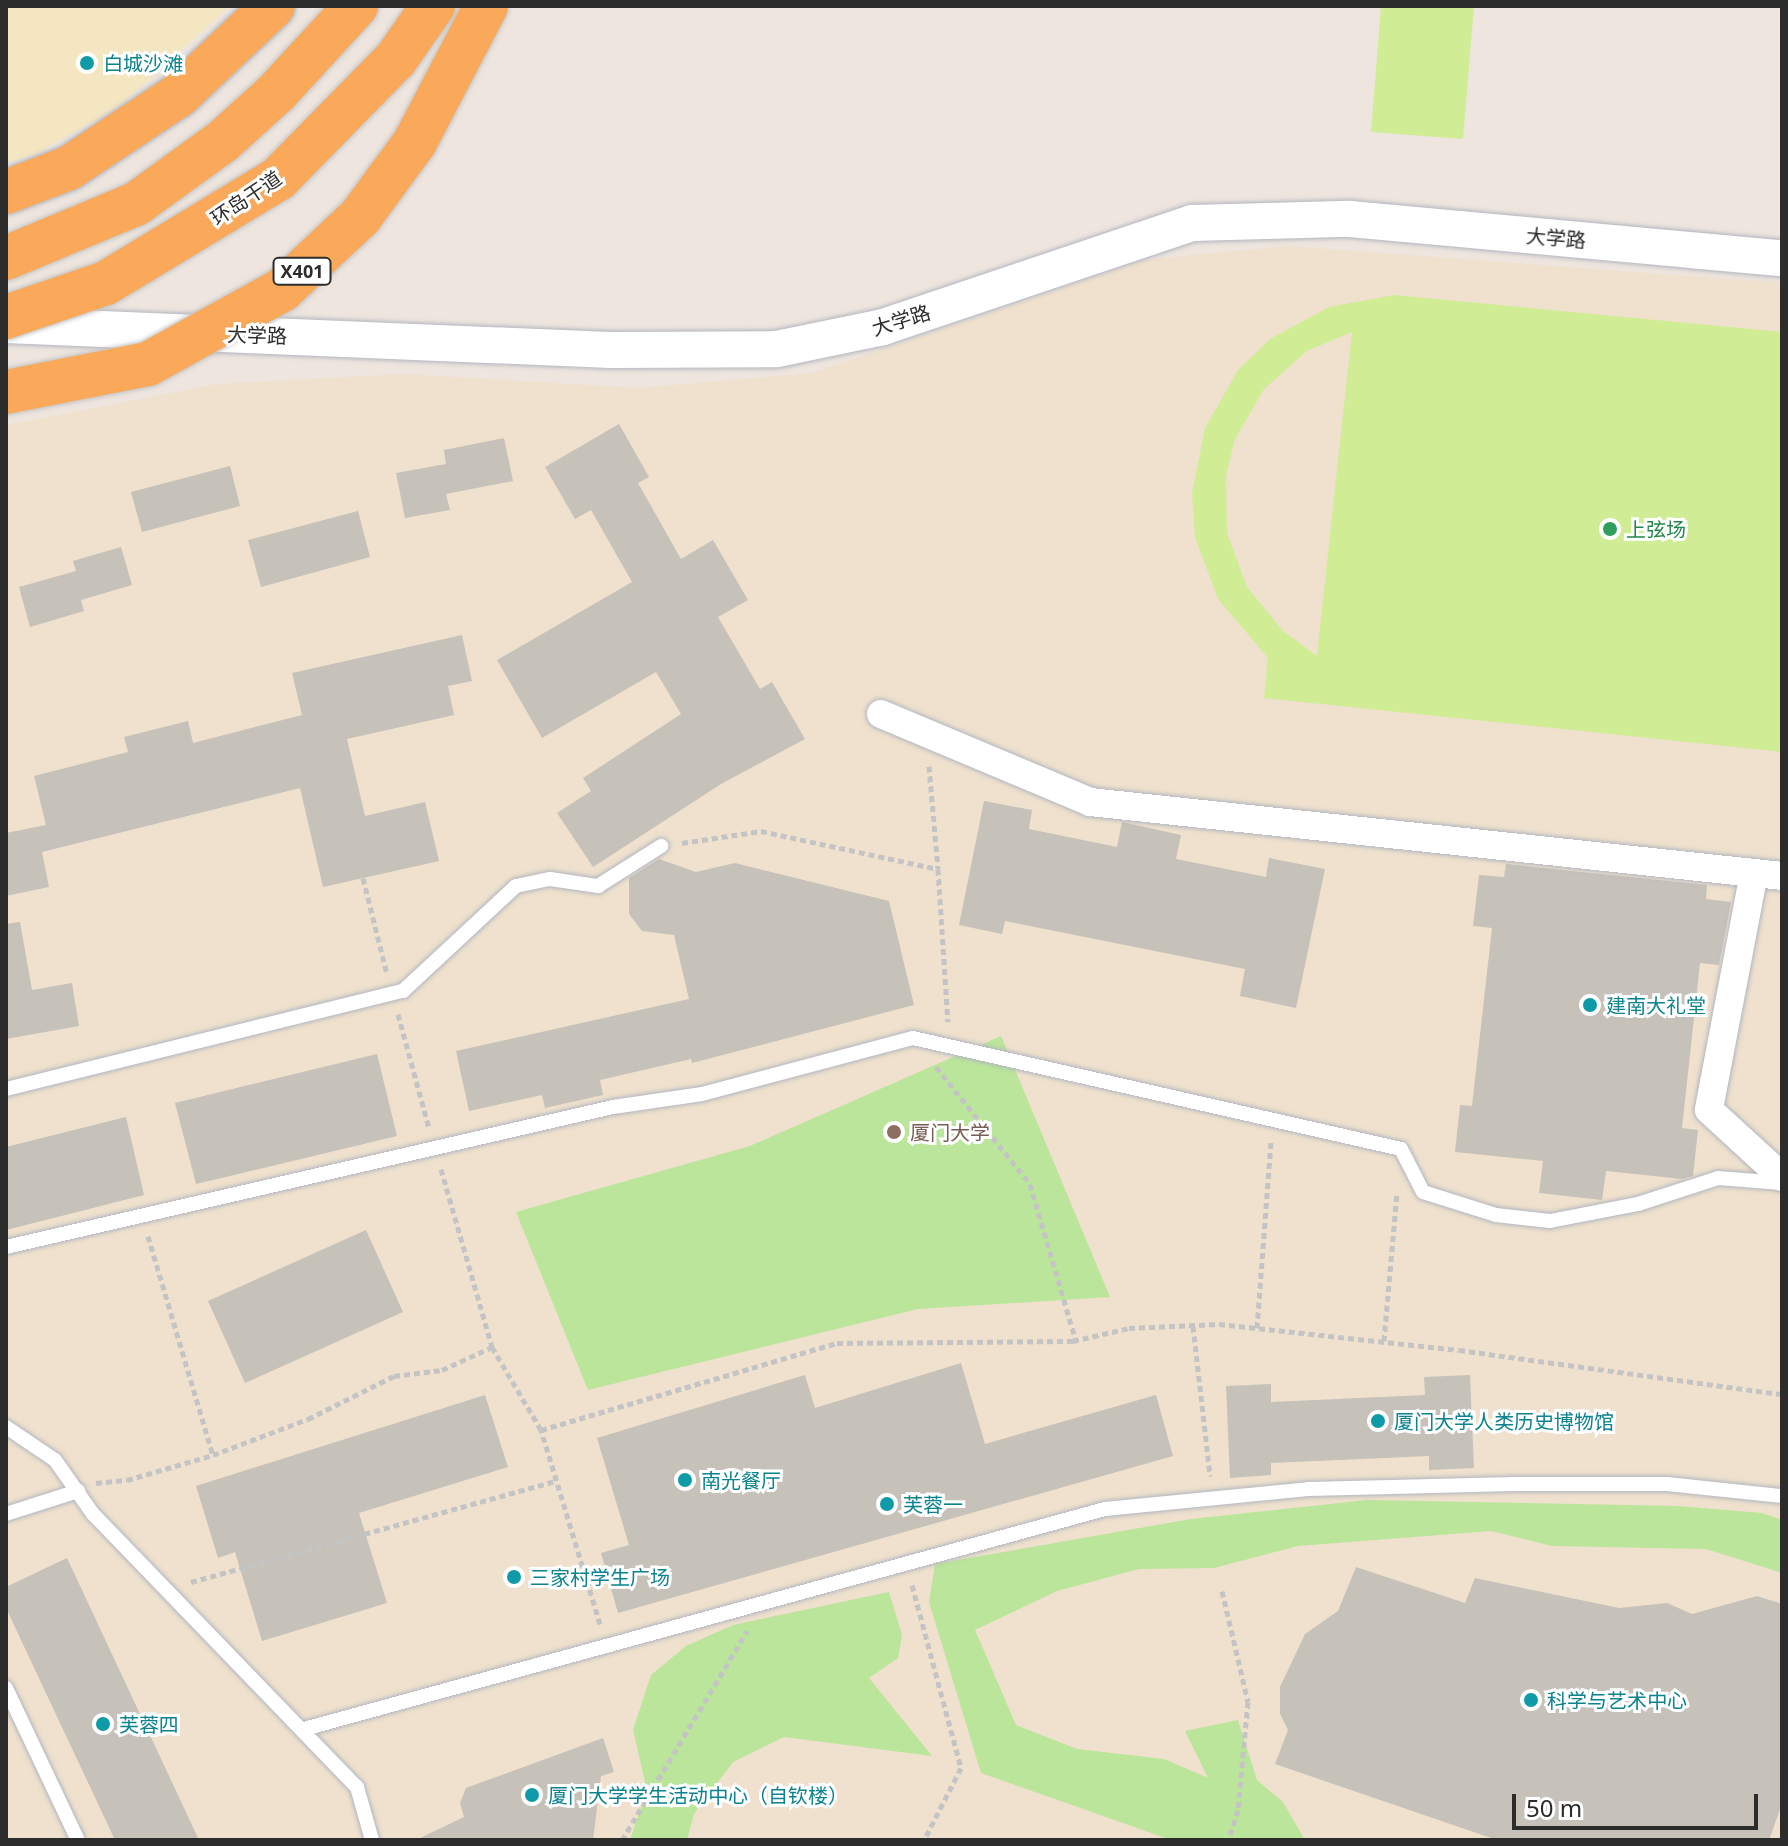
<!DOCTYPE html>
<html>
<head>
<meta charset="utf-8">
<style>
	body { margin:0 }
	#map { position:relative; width:1788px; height:1846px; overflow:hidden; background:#eee5de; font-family:"Noto Sans","Noto Sans SC",sans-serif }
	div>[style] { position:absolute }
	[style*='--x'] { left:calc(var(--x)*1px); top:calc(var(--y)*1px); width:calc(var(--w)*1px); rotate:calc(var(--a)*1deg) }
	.education>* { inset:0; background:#efe1cd }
	.green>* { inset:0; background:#bae59a }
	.sand>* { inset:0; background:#f3e6c1 }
	.pitch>* { inset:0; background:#d0ec95 }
	.building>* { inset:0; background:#c6c1b9 }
	.path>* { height:5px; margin-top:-2.5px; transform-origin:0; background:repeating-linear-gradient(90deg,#c4c4c4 0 6px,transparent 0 10px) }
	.roads { filter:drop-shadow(0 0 2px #b2b6c0) drop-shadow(0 0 2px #b2b6c0) }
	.service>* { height:14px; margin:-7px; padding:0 7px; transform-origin:7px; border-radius:7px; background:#fff }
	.minor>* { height:28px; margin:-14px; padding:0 14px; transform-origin:14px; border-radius:14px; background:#fff }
	.tertiary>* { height:36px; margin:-18px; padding:0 18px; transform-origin:18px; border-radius:18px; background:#fff }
	.trunk>* { height:44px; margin:-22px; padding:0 22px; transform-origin:22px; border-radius:22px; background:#faa95a }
	.bridges { filter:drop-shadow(0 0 2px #c4c4c4) drop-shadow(0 0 2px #c4c4c4) }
	.trunk-bridge>* { height:44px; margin:-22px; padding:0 22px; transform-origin:22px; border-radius:22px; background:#faa95a }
	.dots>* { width:22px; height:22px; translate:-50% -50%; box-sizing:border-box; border:4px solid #fff; border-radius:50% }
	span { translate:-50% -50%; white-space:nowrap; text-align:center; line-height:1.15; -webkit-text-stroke:6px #fff; paint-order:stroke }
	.shield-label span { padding:2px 6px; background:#fff; border:2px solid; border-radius:6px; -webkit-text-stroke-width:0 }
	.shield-label { font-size:18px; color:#2c2c2c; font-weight:700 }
	.culture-label { font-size:20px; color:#0d838f }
	.left { translate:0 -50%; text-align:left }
	.street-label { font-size:20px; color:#2c2c2c }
	.leisure-label { font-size:20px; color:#27864d }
	.education-label { font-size:20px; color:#785e54 }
	.frame { position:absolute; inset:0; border:8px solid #2c2c2c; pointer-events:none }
	.scale { position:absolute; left:1512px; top:1794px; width:246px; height:36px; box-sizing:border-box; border:4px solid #2c2c2c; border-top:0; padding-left:10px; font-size:24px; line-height:28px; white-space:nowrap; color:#2c2c2c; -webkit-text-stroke:6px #fff; paint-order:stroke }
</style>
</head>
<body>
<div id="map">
	<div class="education">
		<i style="clip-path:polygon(1287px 246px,1782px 283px,1782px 1840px,6px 1840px,6px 425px,218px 384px,403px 374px,638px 388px,812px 373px,1144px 260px)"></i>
	</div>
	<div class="green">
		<i style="clip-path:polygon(1001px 1036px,1110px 1297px,918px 1309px,588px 1390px,516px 1212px,750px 1146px)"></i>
		<i style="clip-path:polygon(1367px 1500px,1678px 1506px,1762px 1513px,1782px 1520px,1782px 1573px,1706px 1549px,1552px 1546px,1491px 1531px,1298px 1546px,1214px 1568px,1139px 1569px,1057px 1591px,975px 1630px,1016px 1725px,1077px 1749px,1164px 1759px,1208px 1778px,1185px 1731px,1238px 1720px,1257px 1780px,1283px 1802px,1305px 1840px,1171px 1840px,981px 1773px,929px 1602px,935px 1564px,1191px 1519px)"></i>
		<i style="clip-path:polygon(889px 1592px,902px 1635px,898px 1658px,869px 1678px,932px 1756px,784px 1737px,733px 1762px,694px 1814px,687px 1840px,630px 1840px,647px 1790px,633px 1730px,651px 1675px,686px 1646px,733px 1625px)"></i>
	</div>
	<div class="sand">
		<i style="clip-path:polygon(6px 6px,230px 6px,120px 106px,35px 154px,6px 163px)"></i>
	</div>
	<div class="pitch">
		<i style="clip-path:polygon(1381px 6px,1474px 6px,1463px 139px,1371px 132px)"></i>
		<i style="clip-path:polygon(evenodd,1394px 295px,1782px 332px,1782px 752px,1264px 698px,1268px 658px,1218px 599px,1195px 537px,1192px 493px,1205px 428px,1238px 370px,1270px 339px,1329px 307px,1394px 295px,1352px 332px,1317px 654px,1316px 655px,1283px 631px,1247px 587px,1227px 533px,1226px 476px,1235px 439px,1264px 389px,1307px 351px,1352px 332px)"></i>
	</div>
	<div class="building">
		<i style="clip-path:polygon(619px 424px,649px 477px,638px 483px,681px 559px,713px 540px,748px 600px,718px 617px,760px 689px,772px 682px,805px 739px,721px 784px,593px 867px,557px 813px,591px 791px,583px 778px,681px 714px,656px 672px,542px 738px,497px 660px,632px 582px,591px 510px,575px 519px,545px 467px)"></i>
		<i style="clip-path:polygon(504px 438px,513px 481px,446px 494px,450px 510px,405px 518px,396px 473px,446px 464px,444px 450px)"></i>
		<i style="clip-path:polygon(230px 466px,240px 506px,142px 532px,131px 492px)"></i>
		<i style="clip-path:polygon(358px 511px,370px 557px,261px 587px,248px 540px)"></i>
		<i style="clip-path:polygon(121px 547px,132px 585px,81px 600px,84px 611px,30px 627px,19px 587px,76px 571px,73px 561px)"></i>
		<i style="clip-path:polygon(462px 635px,472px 681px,448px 686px,454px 715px,347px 739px,365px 816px,425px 802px,439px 861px,323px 887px,300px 788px,42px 852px,49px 887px,6px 896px,6px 833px,46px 825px,34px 776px,128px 752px,124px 737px,188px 721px,193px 743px,302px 715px,292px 673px)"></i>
		<i style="clip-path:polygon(984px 801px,1032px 810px,1029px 829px,1117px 847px,1122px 822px,1181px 835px,1176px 859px,1266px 877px,1269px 858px,1325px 869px,1296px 1008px,1240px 996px,1245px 969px,1005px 921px,1002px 934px,959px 925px)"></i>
		<i style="clip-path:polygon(659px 859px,696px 872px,735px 863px,889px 901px,914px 1005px,692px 1063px,691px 1059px,600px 1080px,603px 1095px,545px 1108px,542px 1095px,469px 1111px,456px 1051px,689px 999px,674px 935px,642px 931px,629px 914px,629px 878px)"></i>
		<i style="clip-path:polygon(1506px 864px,1707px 885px,1706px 899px,1731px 902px,1719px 965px,1700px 963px,1682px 1128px,1698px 1130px,1693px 1176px,1682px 1179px,1606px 1171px,1602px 1200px,1539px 1193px,1543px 1161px,1455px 1152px,1460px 1105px,1472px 1106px,1492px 928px,1473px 926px,1479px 875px,1504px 877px)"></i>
		<i style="clip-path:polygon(20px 922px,32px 990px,72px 983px,79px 1026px,6px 1039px,6px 924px)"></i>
		<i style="clip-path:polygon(377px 1054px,397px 1136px,196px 1184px,175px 1103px)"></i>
		<i style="clip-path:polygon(126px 1117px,144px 1195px,6px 1230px,6px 1147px)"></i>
		<i style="clip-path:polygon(366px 1230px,403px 1312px,245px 1383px,208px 1301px)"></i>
		<i style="clip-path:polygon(961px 1363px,985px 1444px,1156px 1395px,1173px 1456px,618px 1613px,601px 1553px,629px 1545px,597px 1438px,805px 1375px,815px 1408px)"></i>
		<i style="clip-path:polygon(1470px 1375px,1474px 1468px,1429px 1470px,1429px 1456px,1271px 1463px,1271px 1475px,1230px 1478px,1226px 1386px,1271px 1384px,1271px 1402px,1425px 1395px,1424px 1377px)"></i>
		<i style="clip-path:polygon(485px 1395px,508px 1467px,359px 1513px,387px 1603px,262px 1641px,235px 1552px,218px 1558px,196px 1486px)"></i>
		<i style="clip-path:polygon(67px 1558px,199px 1840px,115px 1840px,6px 1608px,6px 1587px)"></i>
		<i style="clip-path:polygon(1356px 1567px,1465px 1603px,1475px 1578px,1619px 1608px,1667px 1603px,1692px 1614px,1757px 1596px,1782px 1604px,1782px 1804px,1769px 1840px,1497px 1840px,1275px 1764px,1288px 1730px,1280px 1714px,1280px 1687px,1305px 1634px,1338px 1611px)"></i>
		<i style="clip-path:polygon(603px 1738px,614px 1772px,601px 1776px,593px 1840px,416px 1840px,464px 1817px,460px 1803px,466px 1788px)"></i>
	</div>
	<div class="path">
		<i style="--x:929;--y:766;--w:103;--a:85"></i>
		<i style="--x:682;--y:843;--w:80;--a:-8.6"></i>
		<i style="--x:761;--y:831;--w:181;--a:12.1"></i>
		<i style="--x:938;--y:869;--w:153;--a:86.3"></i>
		<i style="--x:363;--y:878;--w:99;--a:76"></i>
		<i style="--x:398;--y:1014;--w:118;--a:74.8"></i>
		<i style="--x:936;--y:1067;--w:150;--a:51.2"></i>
		<i style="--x:1030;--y:1184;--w:164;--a:73.7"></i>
		<i style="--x:441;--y:1169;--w:185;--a:74"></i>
		<i style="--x:492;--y:1347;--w:96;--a:59.4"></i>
		<i style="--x:148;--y:1236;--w:228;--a:73.5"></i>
		<i style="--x:1193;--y:1326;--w:151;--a:83.5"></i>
		<i style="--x:1257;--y:1328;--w:187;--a:-85.7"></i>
		<i style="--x:1384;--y:1341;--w:149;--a:-85"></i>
		<i style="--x:96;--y:1483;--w:31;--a:-6"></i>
		<i style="--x:127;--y:1480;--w:90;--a:-16.2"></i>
		<i style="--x:213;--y:1455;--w:102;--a:-20.8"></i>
		<i style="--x:308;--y:1419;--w:96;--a:-26.6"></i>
		<i style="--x:394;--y:1376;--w:48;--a:-7.1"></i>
		<i style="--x:442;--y:1370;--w:55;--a:-24.7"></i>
		<i style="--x:191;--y:1582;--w:379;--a:-15.5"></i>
		<i style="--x:912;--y:1585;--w:189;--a:75"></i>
		<i style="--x:961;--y:1768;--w:81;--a:117.2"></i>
		<i style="--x:1222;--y:1591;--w:114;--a:76.8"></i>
		<i style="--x:1248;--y:1702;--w:108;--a:95.3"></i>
		<i style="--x:1238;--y:1810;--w:32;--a:108"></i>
		<i style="--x:600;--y:1624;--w:203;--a:-106.9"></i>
		<i style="--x:541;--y:1430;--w:309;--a:-16.4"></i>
		<i style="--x:837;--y:1343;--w:236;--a:-0.5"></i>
		<i style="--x:1073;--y:1341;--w:57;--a:-13.1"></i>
		<i style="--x:1129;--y:1328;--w:90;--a:-2.5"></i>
		<i style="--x:1219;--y:1324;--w:241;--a:6.2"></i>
		<i style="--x:1459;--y:1350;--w:326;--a:7.8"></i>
		<i style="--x:622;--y:1840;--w:244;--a:-59.1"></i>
	</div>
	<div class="roads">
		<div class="service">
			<i style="--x:6;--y:1089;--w:409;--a:-13.9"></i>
			<i style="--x:403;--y:991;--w:154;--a:-42.9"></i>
			<i style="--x:516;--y:886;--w:35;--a:-12"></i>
			<i style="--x:550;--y:879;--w:49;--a:8.3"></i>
			<i style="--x:598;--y:886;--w:75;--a:-32.4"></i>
			<i style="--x:6;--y:1247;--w:623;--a:-12.99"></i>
			<i style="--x:613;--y:1107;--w:90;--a:-8.3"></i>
			<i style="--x:702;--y:1094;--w:218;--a:-14.9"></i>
			<i style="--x:913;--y:1038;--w:500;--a:12.81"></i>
			<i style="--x:1401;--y:1149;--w:48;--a:62.9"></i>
			<i style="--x:1423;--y:1192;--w:77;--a:17.5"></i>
			<i style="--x:1496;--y:1215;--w:54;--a:6.3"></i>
			<i style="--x:1550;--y:1221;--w:90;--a:-10.9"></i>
			<i style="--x:1638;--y:1204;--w:84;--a:-18"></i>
			<i style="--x:1718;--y:1178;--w:64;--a:4.5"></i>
			<i style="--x:6;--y:1427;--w:59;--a:34"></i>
			<i style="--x:55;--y:1460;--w:66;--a:54.9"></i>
			<i style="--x:93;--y:1514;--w:380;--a:46"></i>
			<i style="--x:357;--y:1787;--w:55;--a:74.2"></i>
			<i style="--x:6;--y:1514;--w:76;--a:-17.7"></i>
			<i style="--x:6;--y:1688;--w:168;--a:64.7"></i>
			<i style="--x:304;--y:1729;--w:831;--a:-15.36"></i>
			<i style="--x:1105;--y:1509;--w:204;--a:-5.6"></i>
			<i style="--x:1308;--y:1489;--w:207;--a:-1.4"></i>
			<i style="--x:1515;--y:1484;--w:152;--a:0"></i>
			<i style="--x:1667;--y:1484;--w:116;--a:6"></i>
		</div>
		<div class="minor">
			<i style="--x:881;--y:714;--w:227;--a:22.8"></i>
			<i style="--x:1090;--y:802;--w:696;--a:6.1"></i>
			<i style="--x:1754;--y:873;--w:241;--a:100.8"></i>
			<i style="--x:1709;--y:1110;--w:99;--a:42.5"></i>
		</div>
		<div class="tertiary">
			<i style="--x:6;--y:325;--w:605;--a:2.37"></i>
			<i style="--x:610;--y:350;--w:167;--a:-0.3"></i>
			<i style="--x:777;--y:349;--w:108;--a:-11.7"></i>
			<i style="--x:883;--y:327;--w:326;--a:-18.6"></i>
			<i style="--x:1192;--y:223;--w:158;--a:-1.5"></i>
			<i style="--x:1350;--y:219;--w:434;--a:5.2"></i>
		</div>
		<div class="trunk">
			<i style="--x:6;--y:192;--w:67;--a:-20.9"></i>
			<i style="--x:69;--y:168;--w:132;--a:-33.6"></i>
			<i style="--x:179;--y:95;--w:129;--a:-43.4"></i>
		</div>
	</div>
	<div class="bridges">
		<div class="trunk-bridge">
			<i style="--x:6;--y:258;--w:141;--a:-22.6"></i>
			<i style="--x:136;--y:204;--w:107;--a:-35.9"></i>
			<i style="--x:223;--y:141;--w:73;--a:-42.2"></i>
			<i style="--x:277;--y:92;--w:117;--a:-47.4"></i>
			<i style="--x:6;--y:317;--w:106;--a:-18.8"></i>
			<i style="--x:106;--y:283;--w:201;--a:-31.2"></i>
			<i style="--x:278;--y:179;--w:168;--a:-45.5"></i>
			<i style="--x:396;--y:59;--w:65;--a:-55.1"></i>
			<i style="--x:6;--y:392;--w:145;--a:-11.2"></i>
			<i style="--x:148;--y:364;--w:153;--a:-28.9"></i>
			<i style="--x:282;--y:290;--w:107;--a:-43.1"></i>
			<i style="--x:360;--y:217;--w:93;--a:-53.7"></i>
			<i style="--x:415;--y:142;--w:153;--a:-62.4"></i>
		</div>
	</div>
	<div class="dots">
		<i style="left:87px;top:63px;background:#0f9aa8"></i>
		<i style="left:1610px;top:529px;background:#2e9e5b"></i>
		<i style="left:1590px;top:1005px;background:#0f9aa8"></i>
		<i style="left:894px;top:1132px;background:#8d6e63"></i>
		<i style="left:1378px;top:1421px;background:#0f9aa8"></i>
		<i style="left:685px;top:1480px;background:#0f9aa8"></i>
		<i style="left:887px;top:1504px;background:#0f9aa8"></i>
		<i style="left:514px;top:1577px;background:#0f9aa8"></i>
		<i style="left:1531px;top:1700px;background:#0f9aa8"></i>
		<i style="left:103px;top:1724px;background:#0f9aa8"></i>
		<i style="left:532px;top:1795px;background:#0f9aa8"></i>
	</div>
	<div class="shield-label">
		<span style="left:302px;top:271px">X401</span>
	</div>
	<div class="culture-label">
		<span class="left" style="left:103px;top:63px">白城沙滩</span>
		<span class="left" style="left:1606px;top:1005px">建南大礼堂</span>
		<span class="left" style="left:1394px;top:1421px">厦门大学人类历史博物馆</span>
		<span class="left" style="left:701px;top:1480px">南光餐厅</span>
		<span class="left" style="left:903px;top:1504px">芙蓉一</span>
		<span class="left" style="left:530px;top:1577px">三家村学生广场</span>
		<span class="left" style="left:1547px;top:1700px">科学与艺术中心</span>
		<span class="left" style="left:119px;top:1724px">芙蓉四</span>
		<span class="left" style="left:548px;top:1795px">厦门大学学生活动中心（自钦楼）</span>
	</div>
	<div class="street-label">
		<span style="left:246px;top:198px;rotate:-34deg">环岛干道</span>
		<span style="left:1556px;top:238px;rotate:5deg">大学路</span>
		<span style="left:901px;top:320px;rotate:-17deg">大学路</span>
		<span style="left:257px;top:335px;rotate:2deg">大学路</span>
	</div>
	<div class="leisure-label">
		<span class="left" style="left:1626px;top:529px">上弦场</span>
	</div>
	<div class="education-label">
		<span class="left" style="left:910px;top:1132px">厦门大学</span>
	</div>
	<div class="frame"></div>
	<div class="scale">50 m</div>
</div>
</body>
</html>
